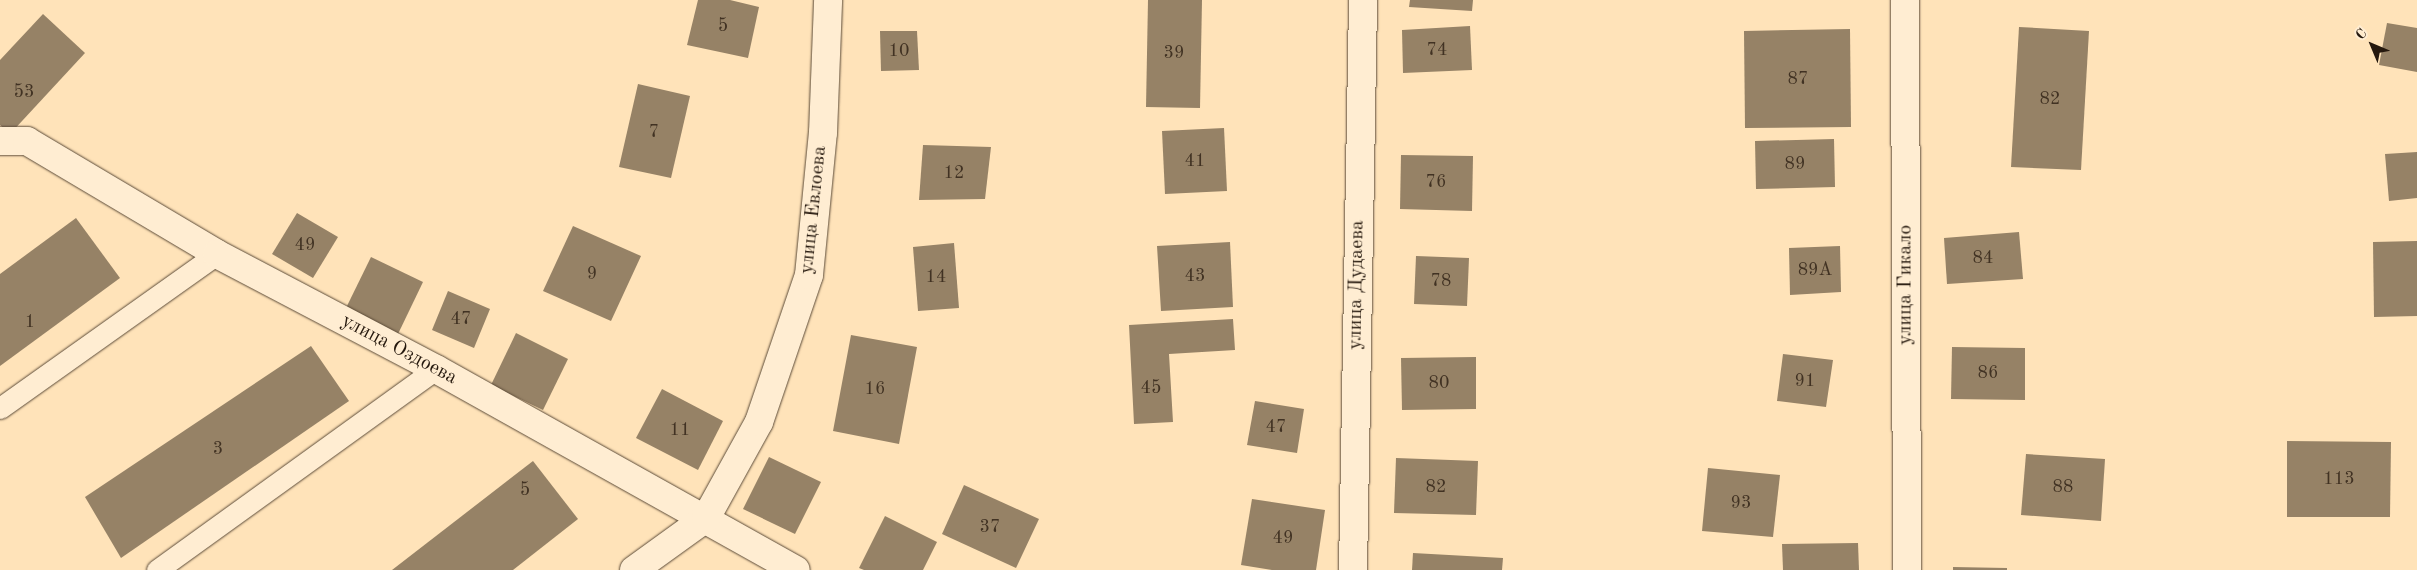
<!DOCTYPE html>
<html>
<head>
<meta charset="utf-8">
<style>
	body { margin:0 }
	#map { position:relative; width:2417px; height:570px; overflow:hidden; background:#ffe3b9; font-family:"Old Standard TT",serif }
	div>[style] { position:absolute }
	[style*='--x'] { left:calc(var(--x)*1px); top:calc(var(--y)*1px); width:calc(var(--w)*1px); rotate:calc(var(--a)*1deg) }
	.building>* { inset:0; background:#968266 }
	.roads { filter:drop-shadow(0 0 1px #5c4b38) drop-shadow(0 0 1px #5c4b38) }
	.lane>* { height:21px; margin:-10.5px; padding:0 10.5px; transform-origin:10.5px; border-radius:10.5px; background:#ffedd2 }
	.street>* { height:28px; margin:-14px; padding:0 14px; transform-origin:14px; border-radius:14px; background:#ffedd2 }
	span { translate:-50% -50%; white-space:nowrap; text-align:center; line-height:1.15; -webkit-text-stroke:4px #ffedd2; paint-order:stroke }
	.number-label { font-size:18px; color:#413223 }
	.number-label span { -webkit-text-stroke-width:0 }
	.street-label { font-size:20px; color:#25180d }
	.north { position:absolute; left:2347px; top:20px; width:50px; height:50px; -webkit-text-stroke:4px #ffedd2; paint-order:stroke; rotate:315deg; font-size:14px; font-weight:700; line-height:20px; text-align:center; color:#25180d }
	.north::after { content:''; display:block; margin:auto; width:18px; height:22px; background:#25180d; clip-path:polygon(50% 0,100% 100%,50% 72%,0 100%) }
</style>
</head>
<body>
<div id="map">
	<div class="building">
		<i style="clip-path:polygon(698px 0,730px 0,759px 7px,748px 58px,687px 45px)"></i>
		<i style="clip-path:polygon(1148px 0,1202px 0,1200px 108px,1146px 107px)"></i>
		<i style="clip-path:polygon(1410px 0,1473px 0,1472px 11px,1409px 7px)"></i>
		<i style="clip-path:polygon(43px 14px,85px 53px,10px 134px,0 125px,0 60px)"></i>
		<i style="clip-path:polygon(2387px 23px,2417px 28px,2417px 72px,2379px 65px)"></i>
		<i style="clip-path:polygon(1470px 26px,1472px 70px,1403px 73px,1402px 30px)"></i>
		<i style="clip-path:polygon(2019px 27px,2089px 31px,2081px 170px,2011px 167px)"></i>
		<i style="clip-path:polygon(1850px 29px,1851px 127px,1745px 128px,1744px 31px)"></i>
		<i style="clip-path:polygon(880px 31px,917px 31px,919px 70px,881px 71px)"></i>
		<i style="clip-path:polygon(638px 84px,690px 96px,671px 178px,619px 167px)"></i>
		<i style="clip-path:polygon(1224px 128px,1227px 191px,1165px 194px,1162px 131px)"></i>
		<i style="clip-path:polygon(1834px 139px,1835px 187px,1756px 189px,1755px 141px)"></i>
		<i style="clip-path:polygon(923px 145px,991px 147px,985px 199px,919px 200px)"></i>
		<i style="clip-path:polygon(2417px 152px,2417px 198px,2389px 201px,2385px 154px)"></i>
		<i style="clip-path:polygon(1401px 155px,1473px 156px,1472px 211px,1400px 209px)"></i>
		<i style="clip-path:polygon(297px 213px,338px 237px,313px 278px,272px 254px)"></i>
		<i style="clip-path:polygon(76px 218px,120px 278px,0 366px,0 274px)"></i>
		<i style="clip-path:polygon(573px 226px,641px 256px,611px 321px,543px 291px)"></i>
		<i style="clip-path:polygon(2019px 232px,2023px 279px,1947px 284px,1944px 238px)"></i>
		<i style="clip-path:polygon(2417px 241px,2417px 316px,2374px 317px,2373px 242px)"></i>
		<i style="clip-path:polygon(1230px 242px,1233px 307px,1161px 311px,1157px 246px)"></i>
		<i style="clip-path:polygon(954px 243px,959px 308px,918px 311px,913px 247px)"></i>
		<i style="clip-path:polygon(1840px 246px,1841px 292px,1790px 295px,1789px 248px)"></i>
		<i style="clip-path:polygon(1416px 256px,1469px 258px,1467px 306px,1414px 304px)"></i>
		<i style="clip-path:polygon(371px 257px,423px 282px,398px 334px,346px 308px)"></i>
		<i style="clip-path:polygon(448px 291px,490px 309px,474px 348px,432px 330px)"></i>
		<i style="clip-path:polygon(1233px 319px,1235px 350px,1169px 354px,1173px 422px,1134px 424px,1129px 325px)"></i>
		<i style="clip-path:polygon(516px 333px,568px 359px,543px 410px,491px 385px)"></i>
		<i style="clip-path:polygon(851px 335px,917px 347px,899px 444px,833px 431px)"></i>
		<i style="clip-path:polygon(311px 346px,349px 401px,121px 558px,85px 497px)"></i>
		<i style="clip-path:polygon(1952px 347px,2025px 348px,2025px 400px,1951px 399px)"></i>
		<i style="clip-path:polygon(1783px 354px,1833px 360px,1826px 407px,1777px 401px)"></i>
		<i style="clip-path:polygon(1476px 357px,1476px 409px,1402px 410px,1401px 358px)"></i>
		<i style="clip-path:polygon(662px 389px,723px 421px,698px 470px,636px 438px)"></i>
		<i style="clip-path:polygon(1255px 401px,1304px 409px,1297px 453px,1247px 445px)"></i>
		<i style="clip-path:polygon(2287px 441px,2391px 442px,2390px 517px,2287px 517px)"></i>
		<i style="clip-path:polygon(2026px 454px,2105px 459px,2101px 521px,2021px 515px)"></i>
		<i style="clip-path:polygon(769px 457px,821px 482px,795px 534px,743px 509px)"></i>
		<i style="clip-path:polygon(1396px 458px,1478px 461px,1476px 515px,1394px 513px)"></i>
		<i style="clip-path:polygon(533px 461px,578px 519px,513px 570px,392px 570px)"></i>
		<i style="clip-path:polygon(1708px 468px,1780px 475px,1773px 537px,1702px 531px)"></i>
		<i style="clip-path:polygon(964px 485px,1039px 519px,1016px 568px,942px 534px)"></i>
		<i style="clip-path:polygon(1252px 499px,1325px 510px,1316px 570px,1272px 570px,1241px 565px)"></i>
		<i style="clip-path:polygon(885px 516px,937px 542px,923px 570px,864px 570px,859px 568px)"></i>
		<i style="clip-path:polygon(1858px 543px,1859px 570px,1783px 570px,1782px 544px)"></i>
		<i style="clip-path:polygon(1413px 553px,1503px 558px,1502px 570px,1412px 570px)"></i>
		<i style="clip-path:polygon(1953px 567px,2007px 568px,2007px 570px,1953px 570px)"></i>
	</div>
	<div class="roads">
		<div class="lane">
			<i style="--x:0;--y:408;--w:266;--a:-35.4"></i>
			<i style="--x:157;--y:570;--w:344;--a:-35.8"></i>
		</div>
		<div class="street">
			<i style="--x:1905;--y:0;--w:570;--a:89.8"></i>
			<i style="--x:0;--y:141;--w:27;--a:0"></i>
			<i style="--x:27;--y:141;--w:221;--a:30.7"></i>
			<i style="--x:217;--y:254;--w:247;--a:27.7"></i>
			<i style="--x:436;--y:369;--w:412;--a:29.2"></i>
			<i style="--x:634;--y:570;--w:89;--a:-35.8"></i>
			<i style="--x:706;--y:518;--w:110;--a:-61.1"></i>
			<i style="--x:759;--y:422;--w:155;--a:-71.2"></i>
			<i style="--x:809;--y:275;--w:143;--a:-84.4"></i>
			<i style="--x:823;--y:133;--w:133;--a:-87.8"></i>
			<i style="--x:1353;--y:570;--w:570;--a:-88.99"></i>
		</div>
	</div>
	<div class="number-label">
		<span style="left:723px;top:26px">5</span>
		<span style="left:1437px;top:50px">74</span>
		<span style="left:899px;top:51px">10</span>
		<span style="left:1174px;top:53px">39</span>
		<span style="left:1798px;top:79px">87</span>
		<span style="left:24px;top:92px">53</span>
		<span style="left:2050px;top:99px">82</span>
		<span style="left:654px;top:132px">7</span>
		<span style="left:1195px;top:161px">41</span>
		<span style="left:1795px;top:164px">89</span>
		<span style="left:954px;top:173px">12</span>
		<span style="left:1436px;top:182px">76</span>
		<span style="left:305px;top:245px">49</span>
		<span style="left:1983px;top:258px">84</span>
		<span style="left:1815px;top:270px">89А</span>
		<span style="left:592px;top:274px">9</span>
		<span style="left:1195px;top:276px">43</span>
		<span style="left:936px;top:277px">14</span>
		<span style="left:1441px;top:281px">78</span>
		<span style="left:461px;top:319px">47</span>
		<span style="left:30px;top:322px">1</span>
		<span style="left:1988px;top:373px">86</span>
		<span style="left:1805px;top:381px">91</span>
		<span style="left:1439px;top:383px">80</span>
		<span style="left:1151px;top:388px">45</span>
		<span style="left:875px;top:389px">16</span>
		<span style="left:1276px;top:427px">47</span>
		<span style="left:680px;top:430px">11</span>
		<span style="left:218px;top:449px">3</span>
		<span style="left:2339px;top:479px">113</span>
		<span style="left:1436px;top:487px">82</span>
		<span style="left:2063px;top:487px">88</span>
		<span style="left:525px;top:490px">5</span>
		<span style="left:1741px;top:503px">93</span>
		<span style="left:990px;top:527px">37</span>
		<span style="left:1283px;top:538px">49</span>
	</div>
	<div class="street-label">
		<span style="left:814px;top:210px;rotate:-84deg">улица Евлоева</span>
		<span style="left:1357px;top:285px;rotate:-89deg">улица Дудаева</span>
		<span style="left:1906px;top:285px;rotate:-90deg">улица Гикало</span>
		<span style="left:399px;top:350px;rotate:28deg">улица Оздоева</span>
	</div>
	<div class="north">С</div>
</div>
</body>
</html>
